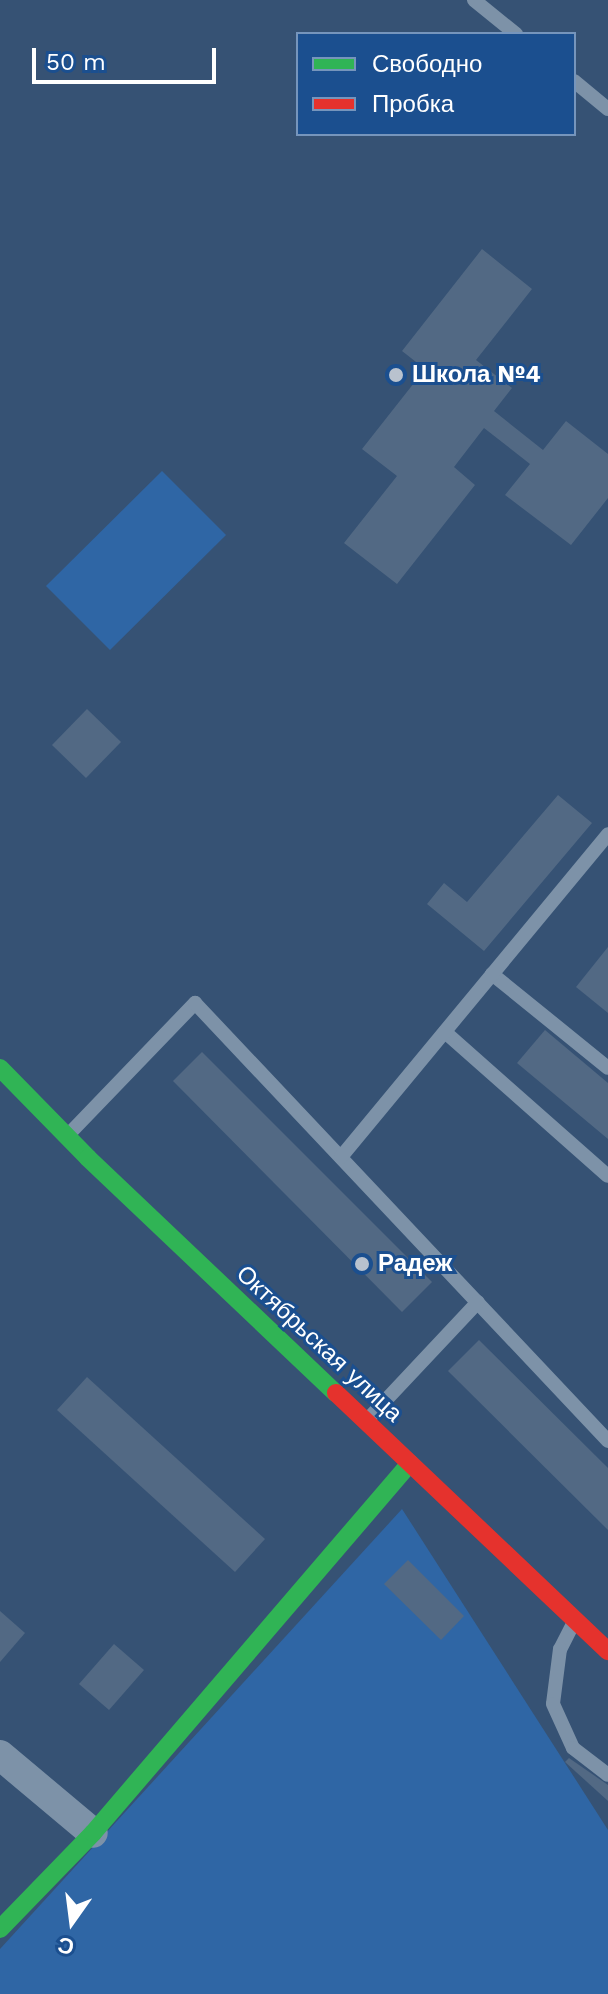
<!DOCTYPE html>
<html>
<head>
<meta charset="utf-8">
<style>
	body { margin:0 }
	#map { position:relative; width:608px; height:1994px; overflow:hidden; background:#365274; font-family:"Work Sans",sans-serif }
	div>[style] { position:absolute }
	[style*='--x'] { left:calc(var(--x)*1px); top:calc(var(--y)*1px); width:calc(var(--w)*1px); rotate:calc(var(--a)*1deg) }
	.green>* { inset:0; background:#2f66a5 }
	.building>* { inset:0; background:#526984 }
	.lane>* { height:14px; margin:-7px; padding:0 7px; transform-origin:7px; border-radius:7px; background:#7d92a8 }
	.street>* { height:30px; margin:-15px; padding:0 15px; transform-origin:15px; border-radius:15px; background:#7d92a8 }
	.fast>* { height:18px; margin:-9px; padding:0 9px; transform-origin:9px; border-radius:9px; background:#30b455 }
	.jam>* { height:18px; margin:-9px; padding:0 9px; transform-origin:9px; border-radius:9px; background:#e5322d }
	.dots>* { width:22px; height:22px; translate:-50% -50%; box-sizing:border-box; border:4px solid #1b4f8f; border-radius:50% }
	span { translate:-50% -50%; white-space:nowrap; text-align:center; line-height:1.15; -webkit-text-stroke:6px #1b4f8f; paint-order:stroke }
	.poi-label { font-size:24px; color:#fff; font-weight:700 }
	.left { translate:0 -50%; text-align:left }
	.street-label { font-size:24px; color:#fff }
	.legend { position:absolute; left:296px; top:32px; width:280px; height:104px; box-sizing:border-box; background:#1b4f8f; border:2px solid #7695bc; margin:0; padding:10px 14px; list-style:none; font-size:24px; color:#fff }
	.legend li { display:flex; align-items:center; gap:16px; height:40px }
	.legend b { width:40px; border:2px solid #7695bc }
	.north { position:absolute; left:32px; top:1882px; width:80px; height:80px; -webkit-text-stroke:6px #1b4f8f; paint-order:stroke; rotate:194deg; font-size:22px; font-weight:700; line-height:32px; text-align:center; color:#fff }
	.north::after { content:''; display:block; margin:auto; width:28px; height:36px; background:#fff; clip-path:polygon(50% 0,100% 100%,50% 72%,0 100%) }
	.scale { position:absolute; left:32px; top:48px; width:184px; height:36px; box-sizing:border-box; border:4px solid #fff; border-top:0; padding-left:10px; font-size:24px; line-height:28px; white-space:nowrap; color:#fff; -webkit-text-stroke:6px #1b4f8f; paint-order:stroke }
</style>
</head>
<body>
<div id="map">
	<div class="green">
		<i style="clip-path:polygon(162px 471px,226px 535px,110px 650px,46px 586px)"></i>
		<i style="clip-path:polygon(402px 1509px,608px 1830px,608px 1994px,0 1994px,0 1949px)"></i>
	</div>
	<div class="building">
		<i style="clip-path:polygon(482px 249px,532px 289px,476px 360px,512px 388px,494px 411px,543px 450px,566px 421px,608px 454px,608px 498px,571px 545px,505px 495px,530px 464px,484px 428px,454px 467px,475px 485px,397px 584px,344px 543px,397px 476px,362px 449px,425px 369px,402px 351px)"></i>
		<i style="clip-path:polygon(87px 709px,121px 742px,86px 778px,52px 745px)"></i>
		<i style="clip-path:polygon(558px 795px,592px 823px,484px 951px,427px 904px,444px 883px,467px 902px)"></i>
		<i style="clip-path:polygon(608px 947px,608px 1013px,576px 987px)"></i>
		<i style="clip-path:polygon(545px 1030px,608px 1083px,608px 1139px,517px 1063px)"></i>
		<i style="clip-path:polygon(202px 1052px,432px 1282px,402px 1312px,173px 1081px)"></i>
		<i style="clip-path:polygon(479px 1340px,608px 1468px,608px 1530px,448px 1371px)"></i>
		<i style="clip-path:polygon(87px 1377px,265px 1539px,235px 1572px,57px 1410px)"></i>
		<i style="clip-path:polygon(408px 1560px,464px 1616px,441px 1640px,384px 1584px)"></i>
		<i style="clip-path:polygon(0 1611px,25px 1633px,0 1662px)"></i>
		<i style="clip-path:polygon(114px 1644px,144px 1670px,109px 1710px,79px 1684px)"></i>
		<i style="clip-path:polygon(569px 1758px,608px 1785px,608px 1801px,565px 1762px)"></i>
	</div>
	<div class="lane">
		<i style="--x:474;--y:0;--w:54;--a:39"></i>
		<i style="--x:574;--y:81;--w:44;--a:39.5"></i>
		<i style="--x:492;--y:974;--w:149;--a:39"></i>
		<i style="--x:445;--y:1032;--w:217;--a:41.5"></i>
		<i style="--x:69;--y:1134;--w:182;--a:-46.1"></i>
		<i style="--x:195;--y:1003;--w:602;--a:46.68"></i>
		<i style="--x:341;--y:1157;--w:419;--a:-50.4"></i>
		<i style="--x:369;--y:1418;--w:159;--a:-46.8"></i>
		<i style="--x:573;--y:1624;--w:28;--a:117"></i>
		<i style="--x:560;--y:1649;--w:55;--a:97.3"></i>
		<i style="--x:553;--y:1704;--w:48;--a:65.6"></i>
		<i style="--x:573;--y:1748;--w:44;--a:37.6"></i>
	</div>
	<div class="street">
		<i style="--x:0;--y:1755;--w:121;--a:40"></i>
	</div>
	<div class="fast">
		<i style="--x:0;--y:1068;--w:126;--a:45.6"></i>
		<i style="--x:88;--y:1158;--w:342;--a:43.5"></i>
		<i style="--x:0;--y:1929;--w:134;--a:-45.9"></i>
		<i style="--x:93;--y:1833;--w:487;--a:-49.4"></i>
	</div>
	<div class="jam">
		<i style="--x:336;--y:1393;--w:375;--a:43.5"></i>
	</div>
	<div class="dots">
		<i style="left:396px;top:375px;background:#b9c2ce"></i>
		<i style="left:362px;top:1264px;background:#b9c2ce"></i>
	</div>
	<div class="poi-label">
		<span class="left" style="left:412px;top:375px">Школа №4</span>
		<span class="left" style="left:378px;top:1264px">Радеж</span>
	</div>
	<div class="street-label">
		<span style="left:319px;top:1344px;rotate:43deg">Октябрьская улица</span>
	</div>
	<ul class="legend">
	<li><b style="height:10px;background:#30b455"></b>Свободно</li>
	<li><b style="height:10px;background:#e5322d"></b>Пробка</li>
	</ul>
	<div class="north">С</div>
	<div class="scale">50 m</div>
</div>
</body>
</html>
